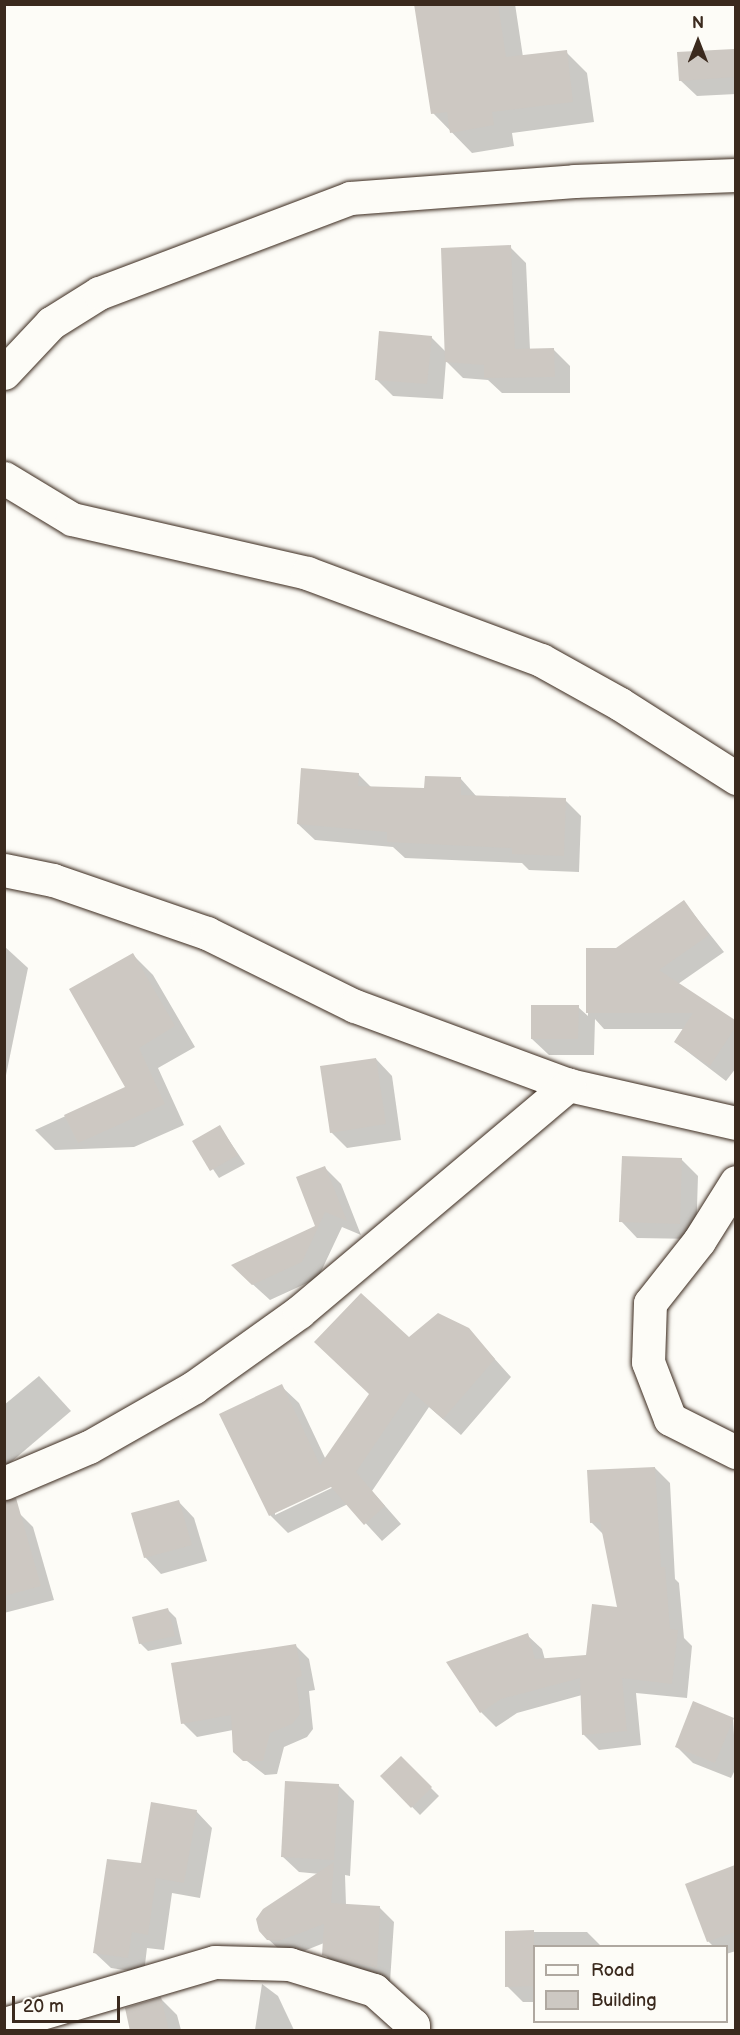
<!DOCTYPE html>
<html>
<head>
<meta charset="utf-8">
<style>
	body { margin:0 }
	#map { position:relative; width:740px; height:2035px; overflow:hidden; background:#fdfcf7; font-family:"Balsamiq Sans",sans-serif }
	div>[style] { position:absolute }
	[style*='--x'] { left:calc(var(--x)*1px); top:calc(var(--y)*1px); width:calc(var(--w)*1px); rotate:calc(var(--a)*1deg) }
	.shadow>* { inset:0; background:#0003 }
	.building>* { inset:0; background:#cdc8c2 }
	.roads { filter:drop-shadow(0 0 2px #3b2a1e) drop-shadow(0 0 2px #3b2a1e) }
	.minor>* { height:33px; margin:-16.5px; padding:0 16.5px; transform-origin:16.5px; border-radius:16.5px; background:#fdfcf7 }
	span { translate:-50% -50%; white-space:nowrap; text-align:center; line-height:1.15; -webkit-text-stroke:4.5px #fdfcf7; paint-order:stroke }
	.frame { position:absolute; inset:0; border:6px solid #3b2a1e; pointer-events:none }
	.legend { position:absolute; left:533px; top:1945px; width:195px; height:78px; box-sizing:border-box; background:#fdfcf7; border:2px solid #afa8a0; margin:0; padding:8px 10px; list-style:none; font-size:18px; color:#3b2a1e }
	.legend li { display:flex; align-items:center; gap:12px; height:30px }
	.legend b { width:30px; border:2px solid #afa8a0 }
	.north { position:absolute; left:668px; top:12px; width:60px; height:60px; -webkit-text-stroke:4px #fdfcf7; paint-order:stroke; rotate:0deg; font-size:16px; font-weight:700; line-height:24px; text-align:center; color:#3b2a1e }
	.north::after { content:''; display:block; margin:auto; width:21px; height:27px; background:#3b2a1e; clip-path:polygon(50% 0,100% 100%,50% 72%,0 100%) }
	.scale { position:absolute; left:12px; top:1996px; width:108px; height:27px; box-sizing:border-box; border:3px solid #3b2a1e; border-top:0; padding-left:8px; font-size:18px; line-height:21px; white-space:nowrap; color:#3b2a1e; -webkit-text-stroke:4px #fdfcf7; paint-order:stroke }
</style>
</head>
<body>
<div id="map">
	<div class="shadow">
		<i style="clip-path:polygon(416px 4px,515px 4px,523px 57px,566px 52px,587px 73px,594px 122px,512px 133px,514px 146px,472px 153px,433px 113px)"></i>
		<i style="clip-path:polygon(733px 51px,736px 94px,697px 96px,680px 80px)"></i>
		<i style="clip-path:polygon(510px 247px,526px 263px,530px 350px,554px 350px,570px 366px,570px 393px,502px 393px,488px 380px,463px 378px,446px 361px,443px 399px,393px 396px,377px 380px,431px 337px,446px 352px)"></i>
		<i style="clip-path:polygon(358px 774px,372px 788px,426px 790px,461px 779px,477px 797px,565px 800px,581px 816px,579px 872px,529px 870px,522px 863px,405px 858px,393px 847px,315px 840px,298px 824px)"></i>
		<i style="clip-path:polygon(684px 902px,724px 952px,678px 984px,736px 1022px,736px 1068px,726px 1081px,675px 1042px,684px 1029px,604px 1029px,595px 1019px,594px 1055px,549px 1055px,532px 1039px,578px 1007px,588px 1016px,588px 950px,616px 949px)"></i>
		<i style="clip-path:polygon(4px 946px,28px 968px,4px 1085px)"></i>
		<i style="clip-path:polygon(133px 955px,153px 975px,195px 1047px,158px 1068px,184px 1125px,134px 1147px,55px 1150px,35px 1130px,127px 1088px)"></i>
		<i style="clip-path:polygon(376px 1059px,392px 1076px,401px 1140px,347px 1148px,331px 1132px)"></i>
		<i style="clip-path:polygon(220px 1127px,245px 1164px,219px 1178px,194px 1141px)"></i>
		<i style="clip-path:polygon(682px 1160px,698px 1176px,696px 1239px,637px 1238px,621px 1221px)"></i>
		<i style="clip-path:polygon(325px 1168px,341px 1184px,361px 1235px,342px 1227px,318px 1278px,270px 1300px,249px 1281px,317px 1227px)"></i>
		<i style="clip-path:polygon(evenodd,468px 1329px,511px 1377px,461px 1435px,429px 1407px,372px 1491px,401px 1524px,382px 1541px,348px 1504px,288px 1533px,270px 1515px,221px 1414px,281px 1386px,299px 1403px,326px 1460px,409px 1339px,468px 1329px,337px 1482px,338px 1485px,275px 1515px,275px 1512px,337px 1482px)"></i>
		<i style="clip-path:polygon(39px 1376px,71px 1411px,4px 1468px,4px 1405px)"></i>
		<i style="clip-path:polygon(655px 1468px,670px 1483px,675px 1579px,679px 1583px,684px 1638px,692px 1646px,687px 1698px,636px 1693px,641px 1745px,599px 1750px,584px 1735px,582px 1695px,517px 1713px,496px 1727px,481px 1712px,448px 1663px,527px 1635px,542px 1649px,545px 1660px,587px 1656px,619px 1609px,605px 1536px,591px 1522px)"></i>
		<i style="clip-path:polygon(178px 1501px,194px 1518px,207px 1561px,161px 1574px,145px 1557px)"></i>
		<i style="clip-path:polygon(20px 1514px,33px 1527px,54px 1600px,4px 1613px,4px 1518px)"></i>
		<i style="clip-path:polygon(168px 1610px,176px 1618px,182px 1644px,148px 1651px,140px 1643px)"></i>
		<i style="clip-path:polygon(295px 1645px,309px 1659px,315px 1690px,309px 1691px,313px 1729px,307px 1737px,284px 1747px,277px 1774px,265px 1775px,234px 1751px,233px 1730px,197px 1737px,183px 1723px)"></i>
		<i style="clip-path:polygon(733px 1719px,736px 1768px,731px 1778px,693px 1763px,676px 1746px)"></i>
		<i style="clip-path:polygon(401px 1758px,439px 1796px,420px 1815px,382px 1776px)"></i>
		<i style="clip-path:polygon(338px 1785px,354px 1801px,350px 1876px,345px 1875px,346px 1905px,380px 1908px,394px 1922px,390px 1982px,338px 1968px,324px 1954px,324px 1943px,294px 1955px,283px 1953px,268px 1939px,320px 1874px,299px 1872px,282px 1856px)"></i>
		<i style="clip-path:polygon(196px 1811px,212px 1828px,200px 1898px,172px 1893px,164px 1950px,147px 1948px,144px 1973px,111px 1968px,94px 1952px,142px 1865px)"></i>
		<i style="clip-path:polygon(736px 1867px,736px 1951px,726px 1954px,726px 1946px,713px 1946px,708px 1941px,687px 1884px)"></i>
		<i style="clip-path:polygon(506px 1932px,587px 1932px,601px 1946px,534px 1946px,534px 2002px,523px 2002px,507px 1986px)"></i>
		<i style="clip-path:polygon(262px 1984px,278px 1996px,294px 2030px,255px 2030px)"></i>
		<i style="clip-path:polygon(161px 1999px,177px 2015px,181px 2030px,131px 2030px)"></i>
	</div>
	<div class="building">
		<i style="clip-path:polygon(414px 4px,498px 4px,506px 57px,567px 50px,573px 102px,492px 112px,494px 125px,450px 133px,447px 112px,431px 114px)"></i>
		<i style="clip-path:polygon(734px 49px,735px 77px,679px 81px,677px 52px)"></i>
		<i style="clip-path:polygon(511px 245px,515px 349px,554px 348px,555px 377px,484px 378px,484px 365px,445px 362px,441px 248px)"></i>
		<i style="clip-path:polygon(379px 331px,432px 336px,427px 384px,375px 380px)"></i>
		<i style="clip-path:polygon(301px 768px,359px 773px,358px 786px,424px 788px,425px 776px,461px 777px,461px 795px,566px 798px,564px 856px,512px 854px,512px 848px,387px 842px,387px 832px,297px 824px)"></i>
		<i style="clip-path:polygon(684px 900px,709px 935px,659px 970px,735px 1020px,735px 1028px,710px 1066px,674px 1042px,693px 1013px,586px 1013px,586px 948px,616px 948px)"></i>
		<i style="clip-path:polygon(133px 953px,175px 1026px,139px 1048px,165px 1104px,78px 1143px,64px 1115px,125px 1087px,69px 989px)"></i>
		<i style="clip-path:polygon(531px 1005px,579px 1005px,578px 1039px,531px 1039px)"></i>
		<i style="clip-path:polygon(376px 1058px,386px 1124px,330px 1133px,320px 1066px)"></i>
		<i style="clip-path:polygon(220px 1125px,238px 1155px,210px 1171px,192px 1141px)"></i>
		<i style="clip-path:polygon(622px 1156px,682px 1158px,680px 1224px,619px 1222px)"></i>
		<i style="clip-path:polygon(325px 1166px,347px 1221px,325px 1212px,302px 1262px,252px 1285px,231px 1265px,315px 1226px,296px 1177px)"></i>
		<i style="clip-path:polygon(361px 1293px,409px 1337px,438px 1313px,469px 1328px,495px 1359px,443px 1419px,411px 1391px,356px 1472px,385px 1506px,364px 1525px,331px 1487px,269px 1516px,219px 1414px,282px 1384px,320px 1465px,369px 1394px,314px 1342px)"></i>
		<i style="clip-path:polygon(655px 1467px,661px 1567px,665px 1567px,670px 1629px,678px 1630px,672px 1684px,622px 1678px,627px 1731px,582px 1735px,580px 1678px,501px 1699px,480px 1713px,446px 1662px,528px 1633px,535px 1659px,586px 1655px,592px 1604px,617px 1607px,600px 1522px,590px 1523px,587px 1470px)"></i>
		<i style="clip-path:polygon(16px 1498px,41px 1586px,4px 1596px,4px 1501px)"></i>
		<i style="clip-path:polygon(179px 1500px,192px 1545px,144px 1558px,131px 1513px)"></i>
		<i style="clip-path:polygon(168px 1608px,175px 1636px,139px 1644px,132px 1617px)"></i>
		<i style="clip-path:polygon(296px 1644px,302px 1676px,296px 1678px,300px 1714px,292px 1724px,270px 1733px,263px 1761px,243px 1761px,233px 1752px,231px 1715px,181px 1724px,171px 1663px)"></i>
		<i style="clip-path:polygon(693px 1701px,734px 1718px,715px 1763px,675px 1747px)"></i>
		<i style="clip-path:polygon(401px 1756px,432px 1787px,411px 1808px,380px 1776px)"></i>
		<i style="clip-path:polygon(285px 1781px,339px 1784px,334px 1860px,281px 1857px)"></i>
		<i style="clip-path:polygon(151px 1802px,197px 1810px,184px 1883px,156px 1878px,148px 1935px,132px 1932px,128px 1958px,93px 1953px,107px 1859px,141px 1863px)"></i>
		<i style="clip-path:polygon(334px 1862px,331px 1903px,380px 1906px,377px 1968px,322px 1955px,324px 1924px,279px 1941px,267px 1940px,259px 1931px,256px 1919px,263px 1909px)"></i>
		<i style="clip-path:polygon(735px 1865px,735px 1932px,707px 1942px,685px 1884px)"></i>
		<i style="clip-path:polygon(534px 1930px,534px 1986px,505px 1987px,505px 1931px)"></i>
		<i style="clip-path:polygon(161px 1997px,169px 2031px,130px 2031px,125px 2008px)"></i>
	</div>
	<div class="roads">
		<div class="minor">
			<i style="--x:4;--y:373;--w:69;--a:-46.8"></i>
			<i style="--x:51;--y:323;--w:57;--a:-32"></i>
			<i style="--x:99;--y:293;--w:268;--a:-20.7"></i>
			<i style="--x:350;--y:198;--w:225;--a:-4.3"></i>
			<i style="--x:574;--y:181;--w:162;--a:-2.1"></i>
			<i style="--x:4;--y:478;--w:79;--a:31.1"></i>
			<i style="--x:72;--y:519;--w:241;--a:12.9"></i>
			<i style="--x:307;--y:573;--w:250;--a:20.4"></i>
			<i style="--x:541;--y:660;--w:90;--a:29.1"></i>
			<i style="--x:620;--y:704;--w:138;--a:32.5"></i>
			<i style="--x:4;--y:870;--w:50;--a:11.5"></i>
			<i style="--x:53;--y:880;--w:163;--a:19"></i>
			<i style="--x:207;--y:933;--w:165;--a:26.3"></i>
			<i style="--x:355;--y:1006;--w:228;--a:20.3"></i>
			<i style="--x:569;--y:1085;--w:171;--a:12.8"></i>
			<i style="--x:736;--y:1182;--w:70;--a:122.1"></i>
			<i style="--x:699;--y:1241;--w:79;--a:128.3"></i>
			<i style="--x:650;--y:1303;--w:59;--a:91.9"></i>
			<i style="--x:648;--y:1362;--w:61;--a:68.9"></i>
			<i style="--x:670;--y:1419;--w:74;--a:26.6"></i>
			<i style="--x:4;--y:1483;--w:92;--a:-23"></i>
			<i style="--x:89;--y:1447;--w:121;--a:-29.7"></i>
			<i style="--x:194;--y:1387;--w:129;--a:-35.5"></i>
			<i style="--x:299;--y:1312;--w:353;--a:-40.1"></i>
			<i style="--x:4;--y:2024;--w:220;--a:-16.4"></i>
			<i style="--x:215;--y:1962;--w:74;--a:1.5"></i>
			<i style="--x:289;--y:1964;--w:89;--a:17"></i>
			<i style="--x:374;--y:1990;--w:52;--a:41.9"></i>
			<i style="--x:413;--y:2025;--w:5;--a:90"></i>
		</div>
	</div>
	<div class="frame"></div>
	<ul class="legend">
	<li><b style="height:8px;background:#fdfcf7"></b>Road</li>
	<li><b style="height:16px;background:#cdc8c2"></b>Building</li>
	</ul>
	<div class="north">N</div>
	<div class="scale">20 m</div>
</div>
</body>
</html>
